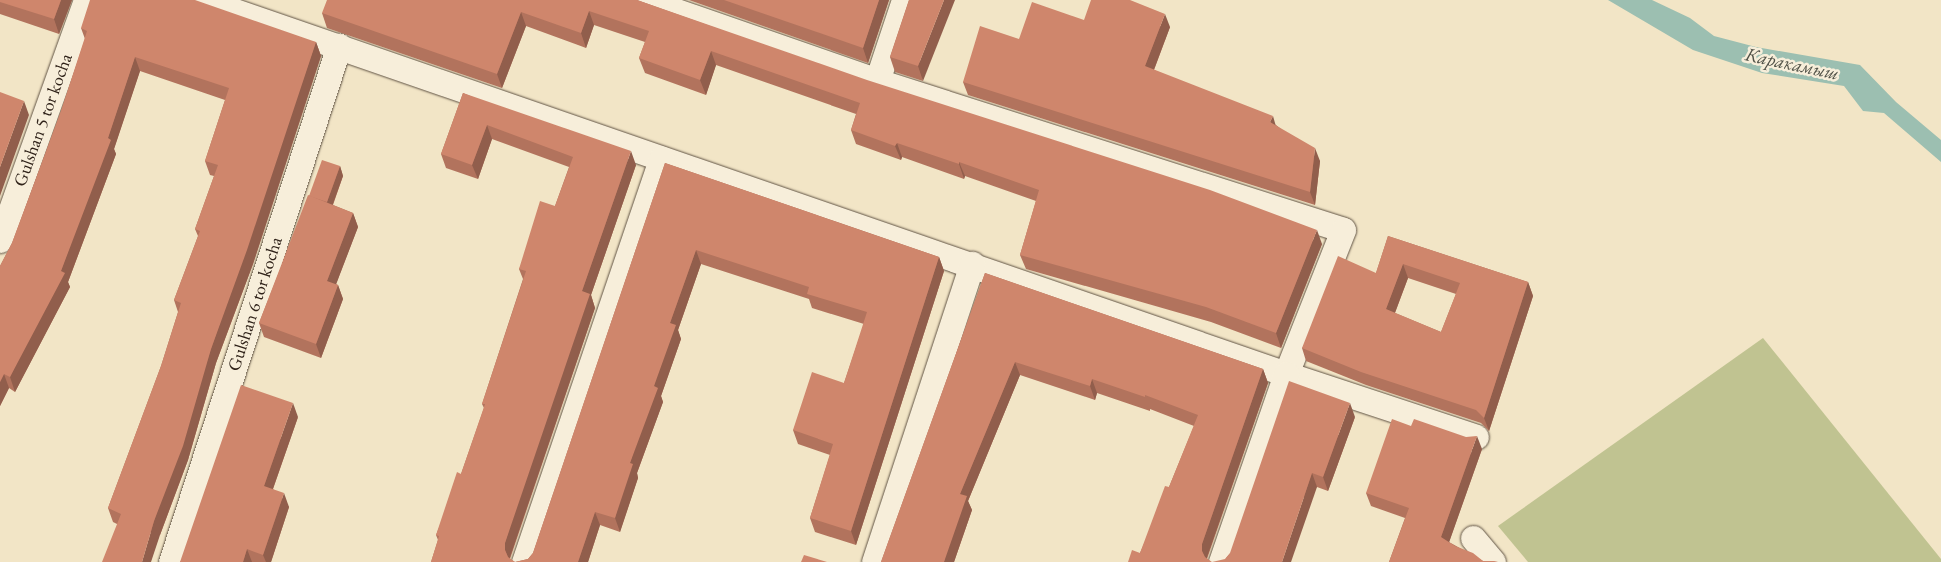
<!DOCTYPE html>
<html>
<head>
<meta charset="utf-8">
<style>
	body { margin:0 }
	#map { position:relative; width:1941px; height:562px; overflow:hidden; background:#f2e5c6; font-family:"EB Garamond",serif }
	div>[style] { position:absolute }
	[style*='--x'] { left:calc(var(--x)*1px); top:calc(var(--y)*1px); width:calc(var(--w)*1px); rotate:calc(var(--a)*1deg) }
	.green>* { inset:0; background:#c0c391 }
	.water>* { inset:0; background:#9cbfb1 }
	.roads { filter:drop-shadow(0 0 1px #605344) drop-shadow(0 0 1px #605344) }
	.minor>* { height:25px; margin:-12.5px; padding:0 12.5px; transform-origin:12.5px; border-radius:12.5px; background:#f7eeda }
	.wall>* { inset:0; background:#b2735d }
	.shaded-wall>* { inset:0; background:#915e4c }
	.building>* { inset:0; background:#cf866c }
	span { translate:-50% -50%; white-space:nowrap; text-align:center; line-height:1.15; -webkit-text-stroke:5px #f7eeda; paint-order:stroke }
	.street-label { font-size:18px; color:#2f2219 }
	.water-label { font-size:19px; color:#505147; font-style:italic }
</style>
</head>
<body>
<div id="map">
	<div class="green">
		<i style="clip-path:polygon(1763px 338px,1941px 559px,1941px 562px,1528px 562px,1498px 526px)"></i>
	</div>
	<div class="water">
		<i style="clip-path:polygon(1608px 0,1652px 0,1690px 18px,1714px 36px,1756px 47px,1860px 65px,1896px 102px,1941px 140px,1941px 162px,1884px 113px,1863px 111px,1844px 86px,1762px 73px,1693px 50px)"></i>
	</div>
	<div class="roads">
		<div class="minor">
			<i style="--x:203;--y:0;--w:1146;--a:19.05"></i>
			<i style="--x:1286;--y:374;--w:200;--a:18.3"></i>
			<i style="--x:645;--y:0;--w:246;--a:19.2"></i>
			<i style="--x:877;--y:81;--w:489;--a:17.7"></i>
			<i style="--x:1343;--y:230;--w:155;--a:111.6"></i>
			<i style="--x:1286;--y:374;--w:199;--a:109.1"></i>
			<i style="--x:877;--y:81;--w:85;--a:-71.6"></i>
			<i style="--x:0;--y:240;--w:255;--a:-70.3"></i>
			<i style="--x:1473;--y:538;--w:31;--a:50"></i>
			<i style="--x:171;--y:562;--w:543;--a:-71.97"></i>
			<i style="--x:524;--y:562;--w:426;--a:-71.2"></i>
			<i style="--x:874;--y:562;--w:314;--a:-71.8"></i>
		</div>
	</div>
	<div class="wall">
		<i style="clip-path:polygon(0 0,72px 0,59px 34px,0 14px)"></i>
		<i style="clip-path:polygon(637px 0,1322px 244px,1281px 348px,1211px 322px,1026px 269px,1020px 255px,1036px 201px,965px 176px,964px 179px,902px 157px,901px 160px,856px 144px,851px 130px,856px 114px,716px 65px,706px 95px,645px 73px,639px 58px,645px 42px,594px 25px,586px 48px,526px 26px,502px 88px,327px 28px,322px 13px)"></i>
		<i style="clip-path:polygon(689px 0,889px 0,868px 63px)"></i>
		<i style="clip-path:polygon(909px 0,923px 81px,895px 72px,890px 57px)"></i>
		<i style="clip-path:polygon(1084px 20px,1170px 27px,1154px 70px,1276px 125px,1320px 161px,1315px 205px,968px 95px,963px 82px,1019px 39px)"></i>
		<i style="clip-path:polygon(81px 28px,316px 42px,321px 56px,253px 264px,216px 363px,188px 460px,160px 535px,117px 524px,113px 522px,108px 508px,161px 366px,178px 312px,174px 300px,198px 236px,195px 229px,214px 176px,210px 175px,205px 161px,225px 100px,140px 71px,114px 149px,116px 154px,68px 282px,70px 287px,15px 392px,9px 388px,0 406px,0 266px,12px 243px,61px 111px,85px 39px)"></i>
		<i style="clip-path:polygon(463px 93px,636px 165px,591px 295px,595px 308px,510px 559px,515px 562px,528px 559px,533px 553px,665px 163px,939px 257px,944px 271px,856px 545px,815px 532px,810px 518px,830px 455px,798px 444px,793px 430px,844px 383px,864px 324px,812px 308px,809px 299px,701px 264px,678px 330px,681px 339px,661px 396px,663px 402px,637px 473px,638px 478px,620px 532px,600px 525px,588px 562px,431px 562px,438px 540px,436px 535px,461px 474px,484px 408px,482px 404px,523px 279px,519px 269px,555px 206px,569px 167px,492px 139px,478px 179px,446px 168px,441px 154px)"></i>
		<i style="clip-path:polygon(340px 166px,343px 176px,333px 205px,353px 213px,358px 227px,336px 284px,338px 285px,343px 299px,321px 358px,264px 337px,259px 323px,309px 196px)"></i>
		<i style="clip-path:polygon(evenodd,1388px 236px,1528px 282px,1533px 296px,1489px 431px,1481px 423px,1366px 385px,1306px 361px,1302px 348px,1376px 273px,1388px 236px,1408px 278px,1456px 294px,1441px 332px,1395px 313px,1408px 278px)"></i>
		<i style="clip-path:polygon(985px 273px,1263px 369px,1268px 383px,1207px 559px,1140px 553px,1169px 487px,1194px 426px,1150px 409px,1150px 411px,1097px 393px,1095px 400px,1020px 375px,968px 501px,972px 510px,954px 562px,881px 562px)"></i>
		<i style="clip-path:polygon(298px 417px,273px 489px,289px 507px,271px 562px,180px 562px)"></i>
		<i style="clip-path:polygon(1355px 417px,1328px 491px,1317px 487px,1225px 559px)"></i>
		<i style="clip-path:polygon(1482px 449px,1449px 542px,1483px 561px,1498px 562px,1389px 562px,1405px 518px,1371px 506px,1366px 493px)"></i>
	</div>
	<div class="shaded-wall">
		<i style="clip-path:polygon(61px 0,72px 0,59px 34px,54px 19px)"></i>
		<i style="clip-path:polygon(879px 0,889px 0,868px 63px,863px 48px)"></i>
		<i style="clip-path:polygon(944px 0,955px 0,923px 81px,918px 66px)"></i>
		<i style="clip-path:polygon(589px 11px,594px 25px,586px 48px,581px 33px)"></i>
		<i style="clip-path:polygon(521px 12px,526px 26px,502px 88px,497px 74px)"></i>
		<i style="clip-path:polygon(1165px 14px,1170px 27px,1150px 80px,1145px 66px)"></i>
		<i style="clip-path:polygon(316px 42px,321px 56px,253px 264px,216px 363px,188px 460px,160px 535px,151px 562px,142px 562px,154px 521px,211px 349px)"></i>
		<i style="clip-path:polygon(711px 51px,716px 65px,706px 95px,700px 80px)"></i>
		<i style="clip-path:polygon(135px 57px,140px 71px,114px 149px,116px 154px,68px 282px,70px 287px,15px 392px,10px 377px,61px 271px,108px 138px)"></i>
		<i style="clip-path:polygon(24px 101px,29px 115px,0 196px,0 167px)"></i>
		<i style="clip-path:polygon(1273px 116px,1277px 130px,1270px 122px)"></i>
		<i style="clip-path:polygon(487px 125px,492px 139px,478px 179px,472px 165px)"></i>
		<i style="clip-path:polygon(897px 143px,902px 157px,901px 160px,895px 146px)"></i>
		<i style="clip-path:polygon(1315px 148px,1320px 161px,1315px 205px,1310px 192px)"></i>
		<i style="clip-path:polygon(631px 151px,636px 165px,591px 295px,595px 308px,510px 557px,510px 562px,505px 550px,505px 543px,582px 291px)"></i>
		<i style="clip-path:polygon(959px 162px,965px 176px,964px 179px,959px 164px)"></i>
		<i style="clip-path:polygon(340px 166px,343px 176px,330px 212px,327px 202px)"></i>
		<i style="clip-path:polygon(353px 213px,358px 227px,332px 295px,327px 281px)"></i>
		<i style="clip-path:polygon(1317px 230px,1322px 244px,1281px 348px,1276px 333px)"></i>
		<i style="clip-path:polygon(696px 250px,701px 264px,678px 330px,681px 339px,661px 396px,663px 402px,637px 473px,638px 478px,620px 532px,615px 518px,630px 463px,654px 386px,670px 323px)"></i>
		<i style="clip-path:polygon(939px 257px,944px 271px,856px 545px,851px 531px)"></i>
		<i style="clip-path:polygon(1403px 264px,1408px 278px,1391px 323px,1386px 309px)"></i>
		<i style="clip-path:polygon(1528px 282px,1533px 296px,1489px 431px,1484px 418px)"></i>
		<i style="clip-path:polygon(338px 285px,343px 299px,321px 358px,316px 344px)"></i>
		<i style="clip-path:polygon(1015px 362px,1020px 375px,968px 501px,972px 510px,954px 562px,944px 562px,960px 494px)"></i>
		<i style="clip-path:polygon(1263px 369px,1268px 383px,1207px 557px,1207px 562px,1202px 551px,1202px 544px)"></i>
		<i style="clip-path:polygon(4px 374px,9px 388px,0 406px,0 382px)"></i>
		<i style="clip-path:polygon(1092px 379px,1097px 393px,1095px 400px,1090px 386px)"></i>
		<i style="clip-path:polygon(293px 403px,298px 417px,269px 500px,264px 486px)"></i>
		<i style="clip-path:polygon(1350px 403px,1355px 417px,1328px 491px,1323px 477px)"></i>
		<i style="clip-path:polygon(1477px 436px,1482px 449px,1446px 551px,1441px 537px)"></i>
		<i style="clip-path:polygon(1312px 473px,1317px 487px,1291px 562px,1282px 562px)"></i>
		<i style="clip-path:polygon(284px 493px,289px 507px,271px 562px,266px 562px,263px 555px)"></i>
		<i style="clip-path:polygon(595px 512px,600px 525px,588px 562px,578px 562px)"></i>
		<i style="clip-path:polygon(247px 549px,252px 562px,243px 562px)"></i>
	</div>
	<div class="building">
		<i style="clip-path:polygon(0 0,61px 0,54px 19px,0 2px)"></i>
		<i style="clip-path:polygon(90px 0,195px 0,316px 42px,247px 250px,211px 349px,183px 446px,154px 521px,142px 562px,102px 562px,121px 514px,108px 508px,161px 366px,181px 303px,174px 300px,200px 231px,195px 229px,218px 165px,205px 161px,229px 88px,135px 57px,108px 138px,111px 140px,61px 271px,65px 273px,10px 377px,4px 374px,0 382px,0 266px,12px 243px,61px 111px,87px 31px,81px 28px)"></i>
		<i style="clip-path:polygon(327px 0,637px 0,867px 80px,1210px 190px,1317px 230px,1276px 333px,1206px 307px,1020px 255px,1039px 190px,959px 162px,959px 164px,897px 143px,895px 146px,851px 130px,860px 103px,711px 51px,700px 80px,639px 58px,649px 31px,589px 11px,581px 33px,521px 12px,497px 74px,322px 13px)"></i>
		<i style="clip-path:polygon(724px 0,879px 0,863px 48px)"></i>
		<i style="clip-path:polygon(909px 0,944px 0,918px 66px,890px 57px)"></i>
		<i style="clip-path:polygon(1091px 0,1130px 0,1165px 14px,1145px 66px,1273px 116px,1270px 122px,1315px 148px,1310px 192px,963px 82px,980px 26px,1019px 39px,1032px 2px,1084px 20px)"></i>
		<i style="clip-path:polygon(0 92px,24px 101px,0 167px)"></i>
		<i style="clip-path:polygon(463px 93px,631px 151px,582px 291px,590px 294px,505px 543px,505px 550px,508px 557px,515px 562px,528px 559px,533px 553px,665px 163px,939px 257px,851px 531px,810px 518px,833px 444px,793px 430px,812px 372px,844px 383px,867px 312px,807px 294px,809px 287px,696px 250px,670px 323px,676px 325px,654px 386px,658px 388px,630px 463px,633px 464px,615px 518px,595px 512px,578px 562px,431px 562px,439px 536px,436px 535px,457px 472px,461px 474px,485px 404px,482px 404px,526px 271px,519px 269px,540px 201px,555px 206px,573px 157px,487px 125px,472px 165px,441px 154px)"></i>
		<i style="clip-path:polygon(322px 160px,340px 166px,327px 202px,309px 196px)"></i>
		<i style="clip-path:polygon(308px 195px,353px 213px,327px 281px,338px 285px,316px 344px,259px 323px)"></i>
		<i style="clip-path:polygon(evenodd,1388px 236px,1528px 282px,1484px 418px,1476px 410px,1361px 372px,1302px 348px,1338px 256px,1376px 273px,1388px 236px,1403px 264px,1460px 283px,1441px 332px,1386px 309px,1403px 264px)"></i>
		<i style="clip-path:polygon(985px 273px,1263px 369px,1202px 544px,1202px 551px,1205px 557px,1212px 562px,1128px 562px,1132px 550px,1140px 553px,1165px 486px,1169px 487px,1198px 415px,1145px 395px,1145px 397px,1092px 379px,1090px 386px,1015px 362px,960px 494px,967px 496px,944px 562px,881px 562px)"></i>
		<i style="clip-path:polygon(1289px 381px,1350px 403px,1323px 477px,1312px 473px,1282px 562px,1212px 562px,1225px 559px,1230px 553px)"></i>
		<i style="clip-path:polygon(241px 385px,293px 403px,264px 486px,284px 493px,263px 555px,247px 549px,243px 562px,180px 562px)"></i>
		<i style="clip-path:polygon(1392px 419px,1411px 426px,1414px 419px,1466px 437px,1477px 436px,1441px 537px,1455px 546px,1473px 553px,1483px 561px,1494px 561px,1498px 562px,1389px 562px,1409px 508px,1366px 493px)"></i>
		<i style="clip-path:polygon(804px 555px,827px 562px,801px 562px)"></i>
	</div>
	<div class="street-label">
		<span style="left:43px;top:120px;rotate:-70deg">Gulshan 5 tor kocha</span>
		<span style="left:255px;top:304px;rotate:-72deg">Gulshan 6 tor kocha</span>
	</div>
	<div class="water-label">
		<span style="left:1792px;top:64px;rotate:12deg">Каракамыш</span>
	</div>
</div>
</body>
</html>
